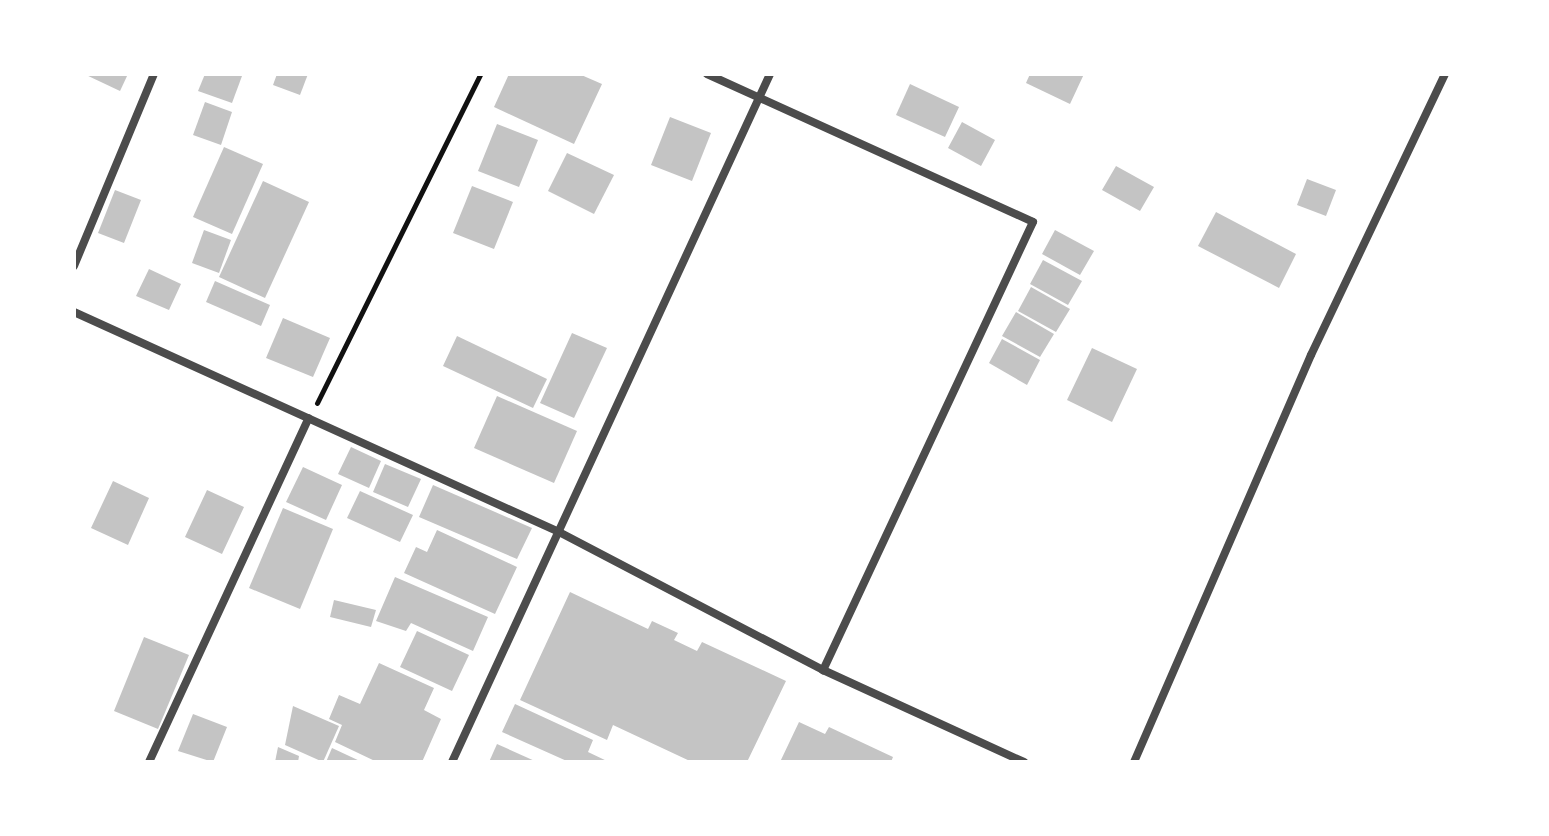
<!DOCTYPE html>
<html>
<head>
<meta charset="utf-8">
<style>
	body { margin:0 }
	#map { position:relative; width:1549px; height:836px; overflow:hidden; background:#fff; font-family:Commissioner,sans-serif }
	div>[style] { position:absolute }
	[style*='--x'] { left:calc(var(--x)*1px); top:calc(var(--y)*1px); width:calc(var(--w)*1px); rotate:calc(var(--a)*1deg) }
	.building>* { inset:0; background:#c4c4c4 }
	.path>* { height:5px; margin:-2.5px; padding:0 2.5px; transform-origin:2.5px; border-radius:2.5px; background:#111 }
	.minor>* { height:8px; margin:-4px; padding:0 4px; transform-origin:4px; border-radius:4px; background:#4c4c4c }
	span { translate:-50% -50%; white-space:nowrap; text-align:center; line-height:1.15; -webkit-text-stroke:7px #fff; paint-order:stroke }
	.frame { position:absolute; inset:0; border:76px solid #fff; pointer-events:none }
</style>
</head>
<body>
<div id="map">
	<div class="building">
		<i style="clip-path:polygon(84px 74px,128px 74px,120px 91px)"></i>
		<i style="clip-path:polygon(205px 74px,242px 76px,232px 103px,198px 91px)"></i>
		<i style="clip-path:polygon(277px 74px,308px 74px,300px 95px,273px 85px)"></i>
		<i style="clip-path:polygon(509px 74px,579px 74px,602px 84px,574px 144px,494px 107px)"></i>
		<i style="clip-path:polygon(1030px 74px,1084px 74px,1070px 104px,1026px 83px)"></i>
		<i style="clip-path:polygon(910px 84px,959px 107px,945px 137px,896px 115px)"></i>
		<i style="clip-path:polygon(205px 102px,232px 112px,221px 145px,193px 135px)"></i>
		<i style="clip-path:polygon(670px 117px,711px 133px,692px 181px,651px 165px)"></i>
		<i style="clip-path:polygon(962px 122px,995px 140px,981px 166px,948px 148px)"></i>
		<i style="clip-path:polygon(497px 124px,538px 140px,519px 187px,478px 171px)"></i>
		<i style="clip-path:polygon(224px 147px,263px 164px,232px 234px,193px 217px)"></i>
		<i style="clip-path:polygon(567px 153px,614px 175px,594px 214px,548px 191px)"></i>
		<i style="clip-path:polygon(1116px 166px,1154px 187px,1140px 211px,1102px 190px)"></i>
		<i style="clip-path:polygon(1307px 179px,1336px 190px,1326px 216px,1297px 205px)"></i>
		<i style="clip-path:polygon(263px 181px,309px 202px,265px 298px,219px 277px)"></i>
		<i style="clip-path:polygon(472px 186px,513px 202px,494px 249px,453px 233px)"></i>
		<i style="clip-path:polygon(115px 190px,141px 200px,124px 243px,98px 233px)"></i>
		<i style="clip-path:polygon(1216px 212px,1296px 254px,1279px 288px,1198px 246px)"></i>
		<i style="clip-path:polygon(204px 230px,231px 240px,219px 273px,192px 263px)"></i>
		<i style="clip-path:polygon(1055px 230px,1094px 251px,1080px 275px,1042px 254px)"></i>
		<i style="clip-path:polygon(1043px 260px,1082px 281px,1068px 305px,1030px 284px)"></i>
		<i style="clip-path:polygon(149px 269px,181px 284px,169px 310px,136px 296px)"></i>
		<i style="clip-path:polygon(215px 281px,270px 305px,261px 326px,206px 302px)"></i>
		<i style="clip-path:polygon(1031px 287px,1070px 309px,1056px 332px,1018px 311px)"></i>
		<i style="clip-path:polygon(1016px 312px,1054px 334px,1040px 357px,1002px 336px)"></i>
		<i style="clip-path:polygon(283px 318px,330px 338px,313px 377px,266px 358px)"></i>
		<i style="clip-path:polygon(572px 333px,607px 348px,574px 418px,540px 403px)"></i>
		<i style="clip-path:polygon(457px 336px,547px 379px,533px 408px,443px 366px)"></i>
		<i style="clip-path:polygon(1002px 339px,1040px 360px,1027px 385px,989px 363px)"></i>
		<i style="clip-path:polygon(1092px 348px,1137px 369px,1112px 422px,1067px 400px)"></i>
		<i style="clip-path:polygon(497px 396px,577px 431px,554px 483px,474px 448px)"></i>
		<i style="clip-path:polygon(351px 447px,381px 461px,369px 488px,338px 474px)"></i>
		<i style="clip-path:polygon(385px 464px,421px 479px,408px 507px,373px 492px)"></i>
		<i style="clip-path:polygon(303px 467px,342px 485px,326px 520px,286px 502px)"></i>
		<i style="clip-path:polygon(113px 481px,149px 498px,128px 545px,91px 528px)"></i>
		<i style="clip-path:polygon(433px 485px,532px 528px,517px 559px,419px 517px)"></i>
		<i style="clip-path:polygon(207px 490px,244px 507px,222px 554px,185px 537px)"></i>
		<i style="clip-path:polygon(360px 491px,413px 515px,400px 542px,347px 518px)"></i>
		<i style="clip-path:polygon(283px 508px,333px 529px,300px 609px,249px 588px)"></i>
		<i style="clip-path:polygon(437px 530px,517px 567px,495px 614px,404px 573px,416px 547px,427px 552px)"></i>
		<i style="clip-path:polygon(395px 577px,488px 617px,473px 651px,411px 623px,406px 631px,376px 621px)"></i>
		<i style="clip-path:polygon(570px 592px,648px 629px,652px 621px,678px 633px,674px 640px,697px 651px,702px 642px,786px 681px,747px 762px,692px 762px,613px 725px,607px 740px,520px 700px)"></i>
		<i style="clip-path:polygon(334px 600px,376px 610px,371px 627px,330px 617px)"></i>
		<i style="clip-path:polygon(417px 631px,469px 655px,452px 691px,400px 667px)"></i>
		<i style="clip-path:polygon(144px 637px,189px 655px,158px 729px,114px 711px)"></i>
		<i style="clip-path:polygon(379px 663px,434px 688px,424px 710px,441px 719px,422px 762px,377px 762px,335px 742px,342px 725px,329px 719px,339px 695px,360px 704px)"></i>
		<i style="clip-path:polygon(515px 704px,593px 740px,588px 752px,609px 762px,569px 762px,502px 732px)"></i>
		<i style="clip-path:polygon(293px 706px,339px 726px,323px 762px,285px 745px)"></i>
		<i style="clip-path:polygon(193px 714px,227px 727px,213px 762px,178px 751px)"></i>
		<i style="clip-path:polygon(799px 722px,825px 734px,829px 727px,893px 757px,891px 762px,780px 762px)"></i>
		<i style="clip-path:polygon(497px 744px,537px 762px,489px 762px)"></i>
		<i style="clip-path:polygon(278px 747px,299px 756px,298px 762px,275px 762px)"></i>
		<i style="clip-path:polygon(332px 748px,362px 762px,326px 762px)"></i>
	</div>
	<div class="path">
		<i style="--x:317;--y:403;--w:367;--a:-63.6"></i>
	</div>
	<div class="minor">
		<i style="--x:707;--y:74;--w:358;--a:24.4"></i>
		<i style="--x:1033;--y:222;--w:495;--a:115.1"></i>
		<i style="--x:74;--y:266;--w:208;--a:-67.4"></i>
		<i style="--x:74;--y:312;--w:533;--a:24.4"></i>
		<i style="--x:559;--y:532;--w:298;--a:27.6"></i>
		<i style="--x:823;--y:670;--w:221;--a:24.6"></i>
		<i style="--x:149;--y:762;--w:379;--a:-65.1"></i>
		<i style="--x:452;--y:762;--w:758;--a:-65.19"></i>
		<i style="--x:1134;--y:762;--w:444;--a:-66.5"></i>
		<i style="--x:1311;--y:355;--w:311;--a:-64.5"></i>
	</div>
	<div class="frame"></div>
</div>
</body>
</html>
